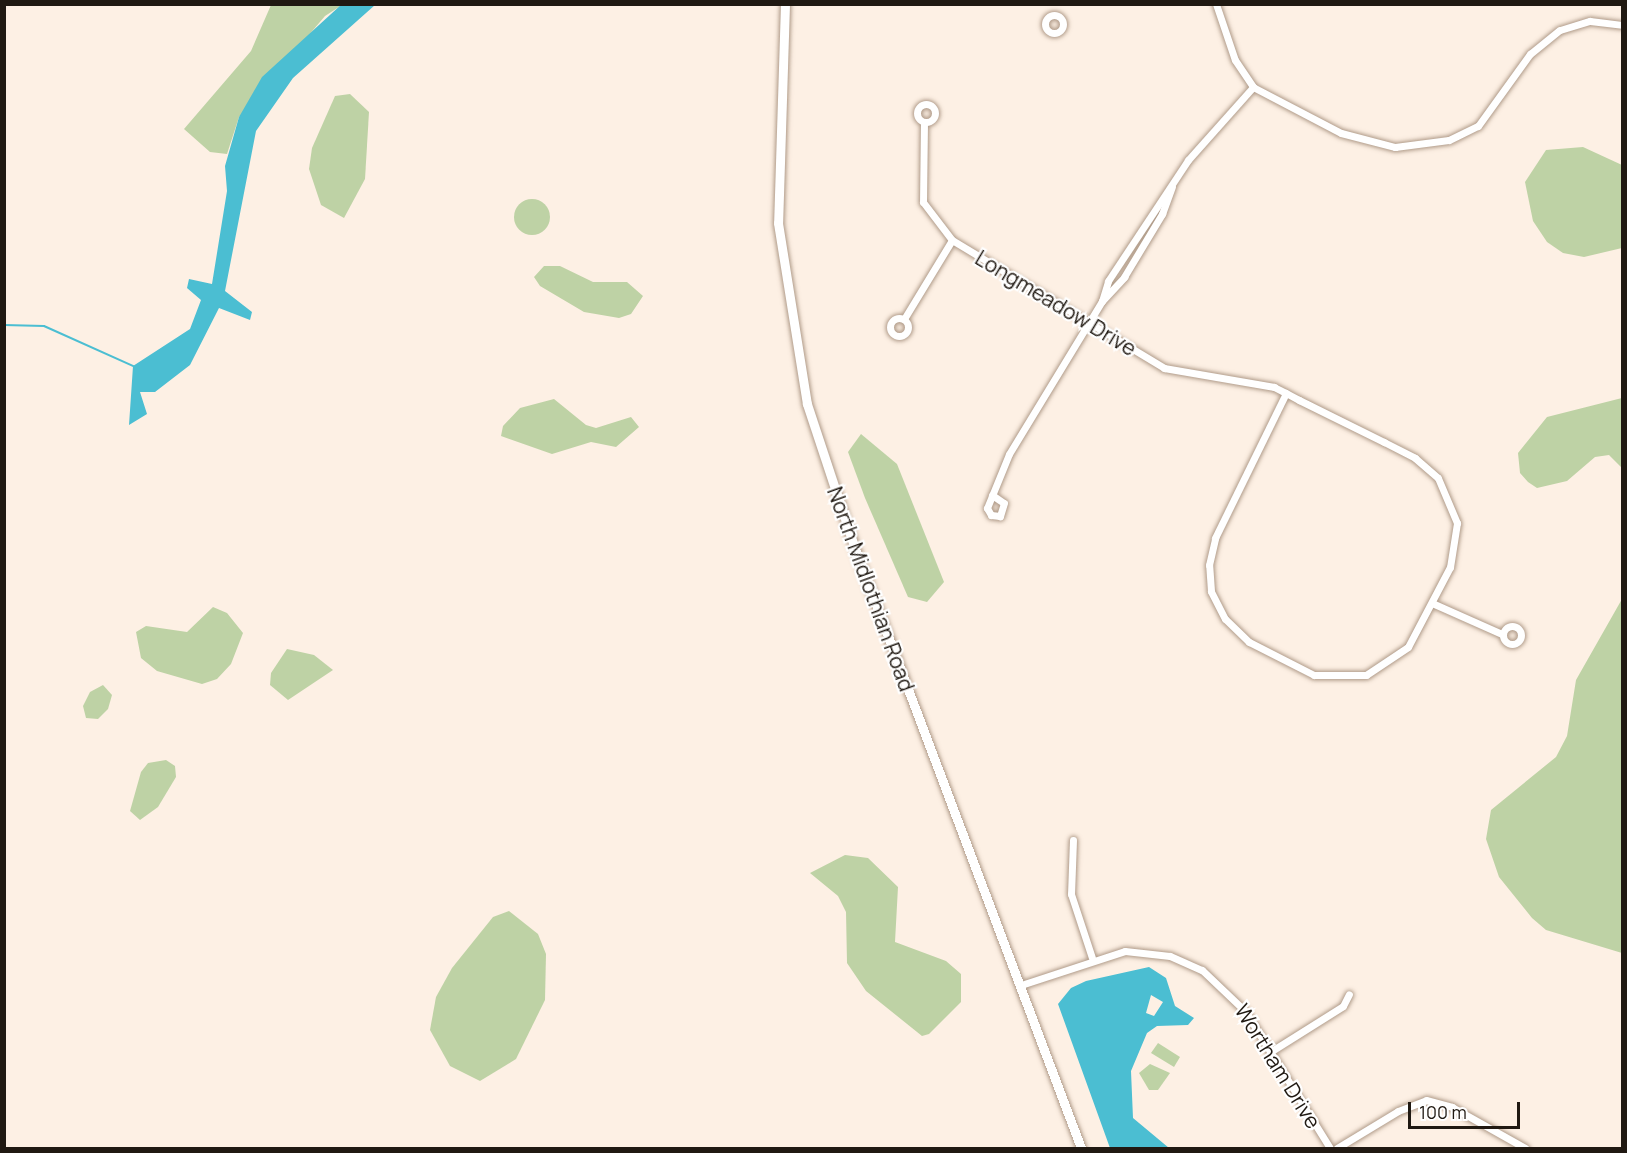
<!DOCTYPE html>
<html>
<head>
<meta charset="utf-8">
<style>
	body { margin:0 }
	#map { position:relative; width:1627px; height:1153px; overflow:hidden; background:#fdf0e4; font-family:Manrope,sans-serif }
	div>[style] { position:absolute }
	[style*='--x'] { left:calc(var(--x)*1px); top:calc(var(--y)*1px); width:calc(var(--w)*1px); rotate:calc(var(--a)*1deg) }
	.green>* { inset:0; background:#bed2a5 }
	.round { border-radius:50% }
	.water>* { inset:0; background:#4bbed2 }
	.stream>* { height:2px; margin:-1px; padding:0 1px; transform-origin:1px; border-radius:1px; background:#4bbed2 }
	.roads { filter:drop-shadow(0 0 2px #b09b89) drop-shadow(0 0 2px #b09b89) }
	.minor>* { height:7px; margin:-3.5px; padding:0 3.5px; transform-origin:3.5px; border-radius:3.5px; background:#fff }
	.minor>.ring { margin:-3.5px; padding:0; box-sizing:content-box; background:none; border:7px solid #fff; border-radius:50% }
	.secondary>* { height:9px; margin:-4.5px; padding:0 4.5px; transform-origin:4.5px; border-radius:4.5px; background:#fff }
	span { translate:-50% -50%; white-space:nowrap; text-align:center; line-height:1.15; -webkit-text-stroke:4.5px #fff; paint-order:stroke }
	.street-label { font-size:21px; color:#201912 }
	.frame { position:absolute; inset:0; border:6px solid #201912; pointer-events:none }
	.scale { position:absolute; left:1408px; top:1102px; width:112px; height:27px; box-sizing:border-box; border:3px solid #201912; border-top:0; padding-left:8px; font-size:18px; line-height:21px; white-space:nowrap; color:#201912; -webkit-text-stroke:4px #fff; paint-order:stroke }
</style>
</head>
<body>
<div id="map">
	<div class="green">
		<i style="clip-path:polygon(271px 5px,342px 5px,325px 16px,239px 117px,227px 154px,210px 152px,184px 129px,251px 51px)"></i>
		<i style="clip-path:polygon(350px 94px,369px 112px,365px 179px,344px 218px,321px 205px,309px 169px,312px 148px,335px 96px)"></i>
		<i style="clip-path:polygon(1583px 147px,1622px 165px,1622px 248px,1584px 257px,1563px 253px,1547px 242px,1533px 221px,1525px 182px,1546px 150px)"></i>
		<i class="round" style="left:514px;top:199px;width:36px;height:36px"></i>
		<i style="clip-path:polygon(544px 266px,560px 266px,593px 282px,627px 282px,643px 296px,631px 314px,619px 318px,584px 312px,540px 286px,534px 277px)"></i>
		<i style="clip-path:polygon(1622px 398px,1622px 468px,1609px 455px,1595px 457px,1567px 481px,1537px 488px,1528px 482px,1520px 473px,1518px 453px,1547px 417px)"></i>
		<i style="clip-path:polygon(554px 399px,586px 425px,596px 428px,631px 417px,639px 427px,616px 447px,591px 442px,552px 454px,501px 436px,503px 426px,520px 408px)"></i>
		<i style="clip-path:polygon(861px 434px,897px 464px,944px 582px,927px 602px,908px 597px,865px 498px,848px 452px)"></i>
		<i style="clip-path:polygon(1622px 599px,1622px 953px,1546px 930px,1532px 918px,1499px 877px,1486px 839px,1491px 810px,1556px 757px,1567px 736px,1576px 680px)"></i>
		<i style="clip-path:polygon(213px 607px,227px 613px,243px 633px,231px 664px,217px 679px,202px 684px,157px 671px,141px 658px,136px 632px,146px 626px,187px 632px)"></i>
		<i style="clip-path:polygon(287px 649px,314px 655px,333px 670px,288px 700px,270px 685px,271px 673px)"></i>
		<i style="clip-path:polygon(103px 685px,112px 695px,108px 709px,98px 719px,86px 718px,83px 706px,90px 692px)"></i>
		<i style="clip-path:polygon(166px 760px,175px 766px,176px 777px,158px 807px,140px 820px,130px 811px,141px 772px,148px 763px)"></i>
		<i style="clip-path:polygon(845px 855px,868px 858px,898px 887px,895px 942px,946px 961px,961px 974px,961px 1002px,929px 1034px,922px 1036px,866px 991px,847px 963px,846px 912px,838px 896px,810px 873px)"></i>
		<i style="clip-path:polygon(509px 911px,538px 934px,546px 954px,545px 1000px,516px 1059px,480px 1081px,450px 1066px,430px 1030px,436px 997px,452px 968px,493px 917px)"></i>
		<i style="clip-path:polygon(1158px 1043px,1180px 1057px,1174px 1067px,1151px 1053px)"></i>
		<i style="clip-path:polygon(1150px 1064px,1170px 1073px,1158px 1090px,1149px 1090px,1139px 1073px)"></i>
	</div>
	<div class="water">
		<i style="clip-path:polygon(342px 4px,375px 5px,293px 78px,256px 131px,225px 291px,252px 312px,250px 320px,219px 308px,190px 365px,155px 392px,140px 392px,147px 414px,129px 425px,133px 366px,190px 329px,201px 300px,187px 288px,189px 279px,212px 284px,227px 191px,225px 166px,239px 117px,262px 77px)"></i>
		<i style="clip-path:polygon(evenodd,1149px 967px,1166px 978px,1175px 1006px,1194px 1018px,1188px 1025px,1157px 1026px,1147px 1033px,1131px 1071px,1133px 1118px,1169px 1148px,1110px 1148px,1058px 1004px,1071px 988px,1086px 981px,1149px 967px,1151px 995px,1163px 1002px,1154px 1016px,1146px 1013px,1151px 995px)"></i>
	</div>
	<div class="stream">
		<i style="--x:4;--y:325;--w:40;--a:1.4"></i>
		<i style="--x:44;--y:326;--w:98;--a:24.2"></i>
	</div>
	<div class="roads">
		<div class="minor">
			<i style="--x:1216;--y:4;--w:59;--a:71.3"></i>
			<i style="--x:1235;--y:60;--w:32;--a:56"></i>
			<i style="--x:1253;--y:87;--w:99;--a:27.6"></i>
			<i style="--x:1341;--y:133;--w:56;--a:14.5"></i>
			<i style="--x:1395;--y:147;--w:54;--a:-7.4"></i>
			<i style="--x:1449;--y:140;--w:32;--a:-26"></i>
			<i style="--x:1478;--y:126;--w:89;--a:-54.2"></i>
			<i style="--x:1530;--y:54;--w:38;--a:-39"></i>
			<i style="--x:1560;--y:30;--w:31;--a:-17"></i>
			<i style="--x:1590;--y:21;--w:32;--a:7"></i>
			<i class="ring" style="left:1045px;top:15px;width:11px;height:11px"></i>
			<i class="ring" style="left:917px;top:104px;width:11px;height:11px"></i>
			<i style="--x:924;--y:122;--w:80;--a:90.7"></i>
			<i style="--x:923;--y:202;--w:48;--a:52.7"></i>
			<i style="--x:952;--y:240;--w:248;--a:31.1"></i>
			<i style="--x:1164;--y:368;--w:112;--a:9.8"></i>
			<i style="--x:1274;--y:387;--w:13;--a:27"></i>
			<i style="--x:1286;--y:393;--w:15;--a:28"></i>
			<i style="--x:1299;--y:400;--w:95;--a:26.3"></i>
			<i style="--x:1384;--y:442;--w:35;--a:27"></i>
			<i style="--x:1415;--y:458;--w:30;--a:41"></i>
			<i style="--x:1438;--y:478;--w:49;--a:67.1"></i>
			<i style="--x:1457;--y:523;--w:45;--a:99"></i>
			<i style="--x:1450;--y:567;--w:90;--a:117.7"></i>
			<i style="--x:1408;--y:647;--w:50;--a:146.3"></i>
			<i style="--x:1366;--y:675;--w:52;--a:180"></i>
			<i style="--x:1314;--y:675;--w:73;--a:-153.1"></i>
			<i style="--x:1249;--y:642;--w:33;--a:-136"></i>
			<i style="--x:1225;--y:619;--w:31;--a:-117"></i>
			<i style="--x:1211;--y:591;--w:26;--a:-94"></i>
			<i style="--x:1209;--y:565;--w:28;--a:-77"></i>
			<i style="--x:1215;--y:538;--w:161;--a:-63.9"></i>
			<i style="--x:1102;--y:301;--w:21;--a:-73"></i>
			<i style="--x:1108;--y:281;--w:145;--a:-56.5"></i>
			<i style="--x:1188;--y:160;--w:98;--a:-48.3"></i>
			<i class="ring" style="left:890px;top:318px;width:11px;height:11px"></i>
			<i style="--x:904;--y:319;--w:92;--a:-58.7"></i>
			<i style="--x:992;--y:495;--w:14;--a:34"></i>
			<i style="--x:1004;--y:503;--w:14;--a:107"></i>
			<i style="--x:1000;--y:516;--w:9;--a:-174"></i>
			<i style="--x:991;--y:515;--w:8;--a:-120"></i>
			<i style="--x:987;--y:508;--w:58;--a:-67.8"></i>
			<i style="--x:1009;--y:454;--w:179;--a:-58.7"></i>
			<i style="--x:1102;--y:301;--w:33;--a:-47"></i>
			<i style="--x:1124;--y:277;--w:74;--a:-58.9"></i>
			<i style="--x:1162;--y:214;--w:29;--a:-70"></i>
			<i style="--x:1432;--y:603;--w:77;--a:23.9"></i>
			<i class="ring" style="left:1503px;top:626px;width:11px;height:11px"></i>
			<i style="--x:1073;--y:840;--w:54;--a:92.1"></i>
			<i style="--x:1071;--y:894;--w:67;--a:71.8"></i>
			<i style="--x:1021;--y:985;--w:109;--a:-18.1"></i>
			<i style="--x:1125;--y:951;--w:45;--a:6.3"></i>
			<i style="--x:1170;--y:956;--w:35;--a:24"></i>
			<i style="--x:1202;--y:970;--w:59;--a:43.6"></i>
			<i style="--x:1245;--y:1011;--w:161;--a:58.2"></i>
			<i style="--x:1270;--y:1052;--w:86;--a:-32.2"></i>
			<i style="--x:1343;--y:1006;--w:13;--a:-63"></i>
			<i style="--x:1337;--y:1148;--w:71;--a:-31.2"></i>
			<i style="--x:1398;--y:1111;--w:30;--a:-21"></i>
			<i style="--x:1426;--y:1100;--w:27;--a:15"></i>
			<i style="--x:1452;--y:1107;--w:84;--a:29.3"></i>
		</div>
		<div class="secondary">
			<i style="--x:785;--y:4;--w:219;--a:91.8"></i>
			<i style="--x:778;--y:223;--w:183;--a:80.9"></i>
			<i style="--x:807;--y:404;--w:150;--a:71.7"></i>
			<i style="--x:854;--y:546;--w:643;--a:69.34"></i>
		</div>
	</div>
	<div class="street-label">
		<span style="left:1056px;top:303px;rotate:31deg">Longmeadow Drive</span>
		<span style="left:871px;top:589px;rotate:70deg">North Midlothian Road</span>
		<span style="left:1278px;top:1066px;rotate:58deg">Wortham Drive</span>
	</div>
	<div class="frame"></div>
	<div class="scale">100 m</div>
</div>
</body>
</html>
